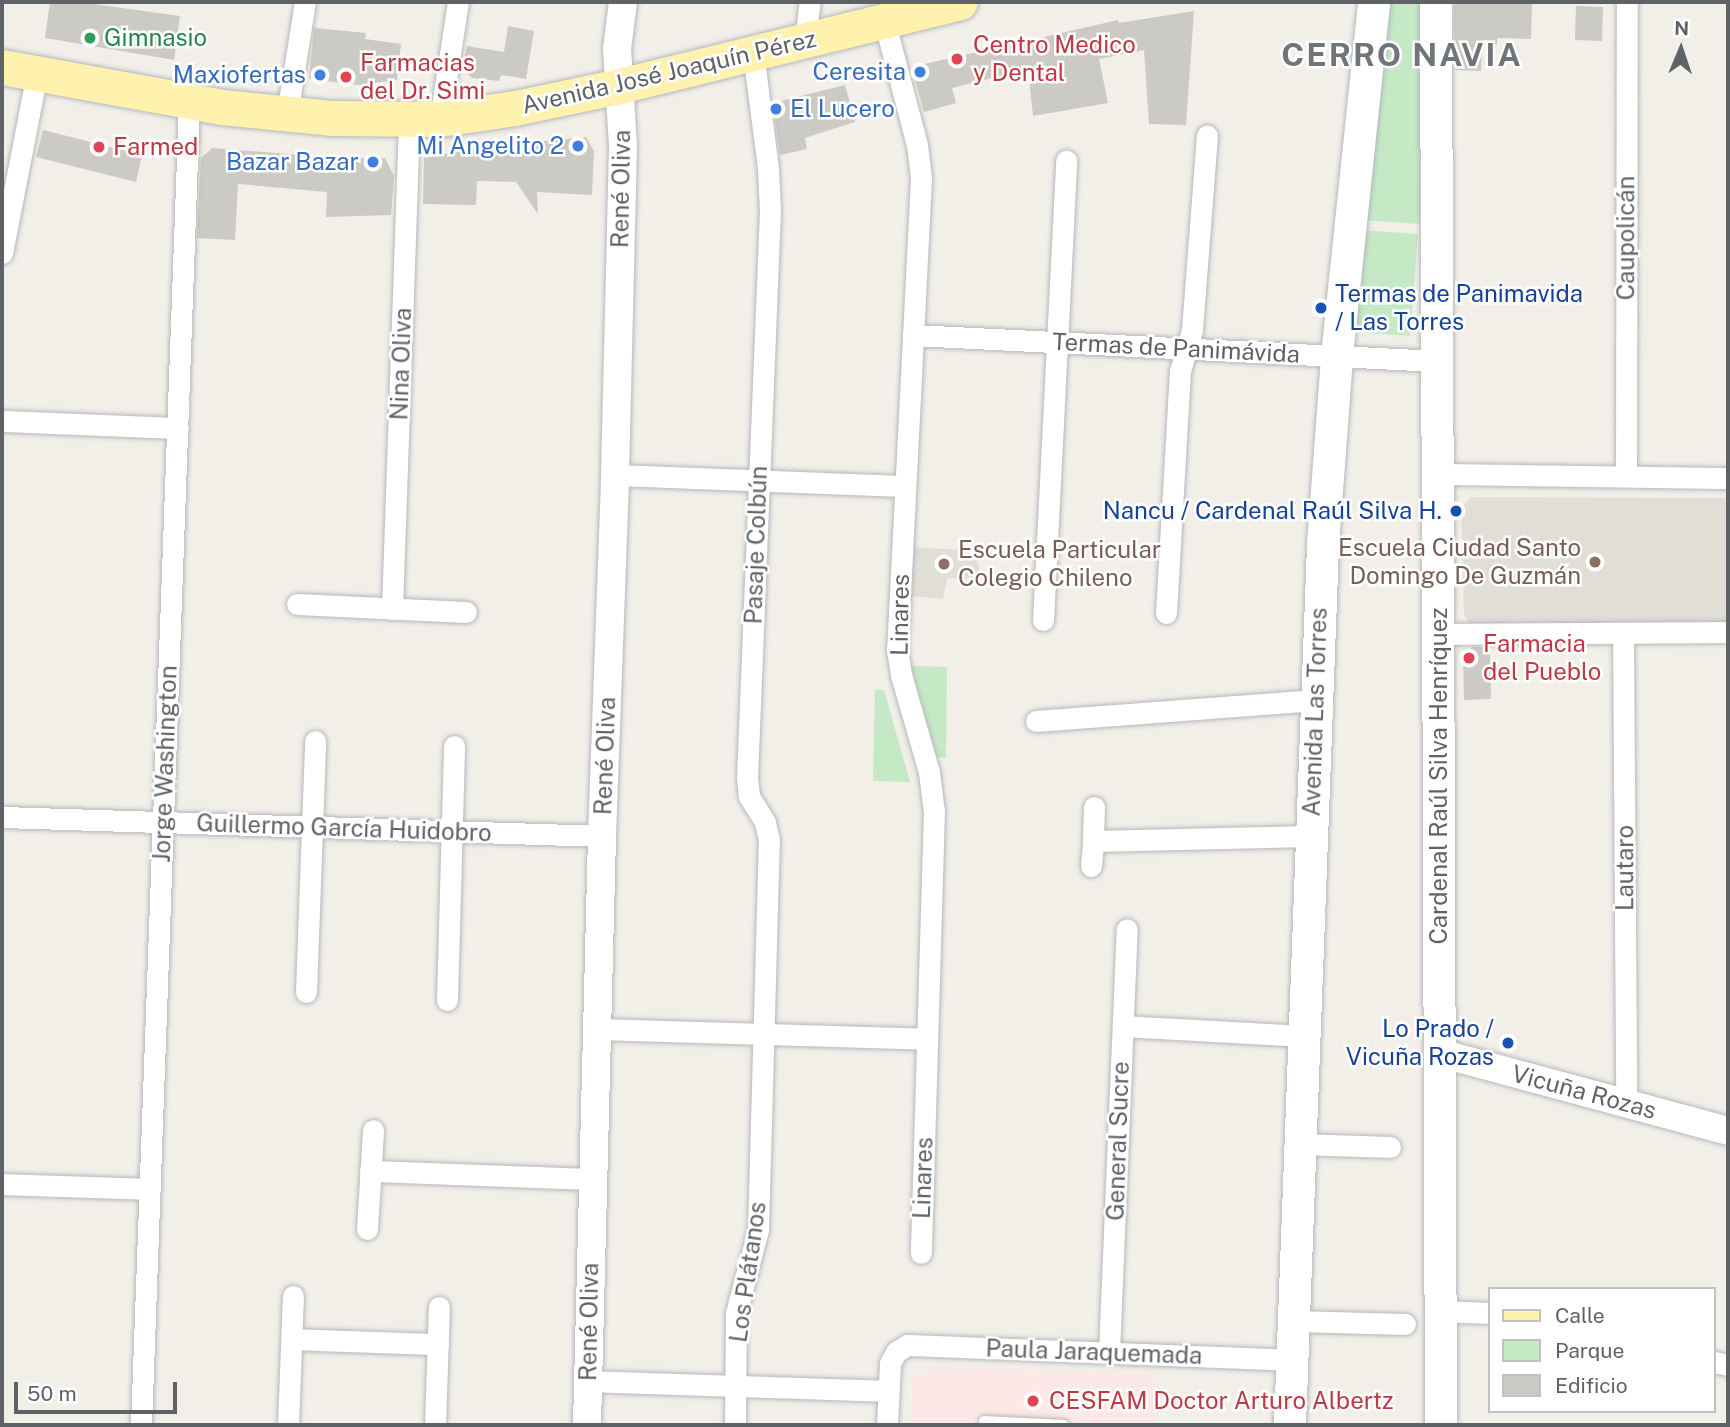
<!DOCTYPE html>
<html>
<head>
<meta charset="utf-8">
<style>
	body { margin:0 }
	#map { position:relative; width:1730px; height:1427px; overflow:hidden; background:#f1efe8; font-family:"Public Sans",sans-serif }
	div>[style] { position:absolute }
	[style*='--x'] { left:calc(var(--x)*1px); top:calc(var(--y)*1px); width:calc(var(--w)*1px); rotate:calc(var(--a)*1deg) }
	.education>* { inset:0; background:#e1ded6 }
	.medical>* { inset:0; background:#fce8e6 }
	.green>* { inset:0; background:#c5e8c5 }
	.building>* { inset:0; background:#cccac5 }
	.roads { filter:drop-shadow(0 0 2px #b5b8bc) drop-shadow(0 0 2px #b5b8bc) }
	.service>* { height:10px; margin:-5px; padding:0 5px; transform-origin:5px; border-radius:5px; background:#fff }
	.minor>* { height:21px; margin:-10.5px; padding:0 10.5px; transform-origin:10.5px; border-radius:10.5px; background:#fff }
	.tertiary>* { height:28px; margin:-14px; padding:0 14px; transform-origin:14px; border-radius:14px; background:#fff }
	.secondary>* { height:32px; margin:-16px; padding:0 16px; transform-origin:16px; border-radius:16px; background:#fff }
	.primary>* { height:35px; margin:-17.5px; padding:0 17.5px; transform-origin:17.5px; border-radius:17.5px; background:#fff2af }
	.dots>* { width:19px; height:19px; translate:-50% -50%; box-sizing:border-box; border:4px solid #fff; border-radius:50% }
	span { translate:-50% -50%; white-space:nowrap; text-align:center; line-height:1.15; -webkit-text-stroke:5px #fff; paint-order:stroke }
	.leisure-label { font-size:24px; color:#27864d }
	.left { translate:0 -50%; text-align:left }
	.health-label { font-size:24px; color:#be3a42 }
	.street-label { font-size:24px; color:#5f6368 }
	.shop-label { font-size:24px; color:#366cbe }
	.right { translate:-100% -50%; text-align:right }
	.transit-label { font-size:24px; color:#164399 }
	.education-label { font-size:24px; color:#785e54 }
	.district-label { font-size:32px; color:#70757a; font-weight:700; letter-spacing:2px }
	.frame { position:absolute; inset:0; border:4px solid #5f6368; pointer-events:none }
	.legend { position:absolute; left:1488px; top:1287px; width:228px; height:126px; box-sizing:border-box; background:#fff; border:2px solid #bfc1c3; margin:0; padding:9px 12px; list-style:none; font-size:21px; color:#5f6368 }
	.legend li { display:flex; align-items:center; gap:14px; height:35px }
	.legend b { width:35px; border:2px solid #bfc1c3 }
	.north { position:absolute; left:1646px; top:14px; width:70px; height:70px; -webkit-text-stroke:5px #fff; paint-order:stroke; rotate:2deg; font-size:19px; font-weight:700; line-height:28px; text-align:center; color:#5f6368 }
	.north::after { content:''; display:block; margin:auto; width:24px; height:32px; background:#5f6368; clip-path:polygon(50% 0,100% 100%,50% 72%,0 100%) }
	.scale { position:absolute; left:14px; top:1382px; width:163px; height:32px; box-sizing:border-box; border:4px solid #5f6368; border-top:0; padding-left:9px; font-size:21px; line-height:24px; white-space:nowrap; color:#5f6368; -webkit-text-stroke:5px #fff; paint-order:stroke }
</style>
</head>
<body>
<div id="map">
	<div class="education">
		<i style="clip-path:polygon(1471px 497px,1728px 498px,1728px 623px,1471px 625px,1464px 615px,1461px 508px)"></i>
		<i style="clip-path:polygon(910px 547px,978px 551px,979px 580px,947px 578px,943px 599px,910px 596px)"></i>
	</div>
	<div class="medical">
		<i style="clip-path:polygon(932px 1367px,1156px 1374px,1154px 1425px,911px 1425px,913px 1377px)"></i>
	</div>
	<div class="green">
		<i style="clip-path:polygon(1384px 2px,1422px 2px,1420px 224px,1360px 220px)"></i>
		<i style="clip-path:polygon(1361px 230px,1418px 234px,1410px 336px,1354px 332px)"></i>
		<i style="clip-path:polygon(911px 666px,947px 667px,946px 758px,937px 757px)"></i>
		<i style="clip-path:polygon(875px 690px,884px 690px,910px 782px,873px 781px)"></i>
	</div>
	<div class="building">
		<i style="clip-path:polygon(50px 2px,79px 2px,180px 16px,174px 60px,45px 38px)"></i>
		<i style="clip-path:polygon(1458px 2px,1532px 2px,1531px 39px,1497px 38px,1497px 45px,1482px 45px,1481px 71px,1455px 70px,1454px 6px)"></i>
		<i style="clip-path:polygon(1576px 6px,1603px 7px,1602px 41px,1575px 40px)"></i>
		<i style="clip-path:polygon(1194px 11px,1186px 125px,1149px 124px,1144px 50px,1099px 59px,1108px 103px,1033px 116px,1028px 69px,952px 88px,956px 103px,924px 112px,914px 76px,920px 65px,1118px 20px,1119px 23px)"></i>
		<i style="clip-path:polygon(508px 26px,534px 31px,526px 79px,501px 75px,499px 81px,472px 78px,462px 69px,467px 46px,504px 52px)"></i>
		<i style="clip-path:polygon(314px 28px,366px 33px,365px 39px,401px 44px,397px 80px,359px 85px,309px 79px)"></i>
		<i style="clip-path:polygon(845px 85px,855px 122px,805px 138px,807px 149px,780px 155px,773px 106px,777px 102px)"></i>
		<i style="clip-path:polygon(43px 130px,142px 155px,136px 182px,36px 157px)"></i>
		<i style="clip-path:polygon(586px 137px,594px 151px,592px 195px,537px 192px,538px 214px,516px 182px,477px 181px,476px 205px,423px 204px,424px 158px,485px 147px)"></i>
		<i style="clip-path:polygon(212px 148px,301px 155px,301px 158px,385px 158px,394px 176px,391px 215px,326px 217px,327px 192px,238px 184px,235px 240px,197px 238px,201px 158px)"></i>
		<i style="clip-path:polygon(1472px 647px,1490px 647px,1491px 699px,1464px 700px,1463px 654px)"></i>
	</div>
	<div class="roads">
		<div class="service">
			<i style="--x:984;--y:1421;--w:80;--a:2.9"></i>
		</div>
		<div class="minor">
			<i style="--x:884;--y:20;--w:129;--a:75.2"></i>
			<i style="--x:917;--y:145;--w:34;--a:83"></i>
			<i style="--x:921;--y:179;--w:471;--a:92.9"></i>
			<i style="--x:897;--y:649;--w:26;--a:81"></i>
			<i style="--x:901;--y:675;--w:101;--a:73.9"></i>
			<i style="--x:929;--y:772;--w:38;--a:83"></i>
			<i style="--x:934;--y:810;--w:443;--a:91.7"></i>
			<i style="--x:805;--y:40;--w:38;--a:-83"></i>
			<i style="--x:287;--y:114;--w:113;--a:-80.9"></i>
			<i style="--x:440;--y:119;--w:118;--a:-81.3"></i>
			<i style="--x:2;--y:253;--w:183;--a:-79"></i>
			<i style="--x:913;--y:335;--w:526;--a:2.84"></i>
			<i style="--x:2;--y:421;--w:176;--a:2.3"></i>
			<i style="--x:1438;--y:474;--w:290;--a:0.8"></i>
			<i style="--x:615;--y:475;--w:290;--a:2.2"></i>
			<i style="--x:1626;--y:475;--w:473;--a:-89.9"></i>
			<i style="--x:297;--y:604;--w:169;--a:2.7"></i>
			<i style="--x:392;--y:609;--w:489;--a:-88"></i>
			<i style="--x:1166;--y:613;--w:242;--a:-86.7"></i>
			<i style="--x:1180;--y:371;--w:43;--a:-73.7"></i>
			<i style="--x:1192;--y:330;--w:195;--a:-85.6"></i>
			<i style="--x:1043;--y:620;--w:460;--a:-87.1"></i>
			<i style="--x:1623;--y:633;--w:470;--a:89.6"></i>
			<i style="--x:1438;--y:634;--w:290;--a:-0.4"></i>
			<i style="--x:1036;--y:721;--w:280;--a:-4.3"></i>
			<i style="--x:1094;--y:807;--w:34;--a:92"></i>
			<i style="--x:1093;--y:841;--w:217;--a:-1.3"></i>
			<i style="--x:2;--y:817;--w:600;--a:1.81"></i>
			<i style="--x:1091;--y:866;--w:25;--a:-85"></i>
			<i style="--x:306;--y:992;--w:251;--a:-87.9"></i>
			<i style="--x:447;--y:1000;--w:254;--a:-88.4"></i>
			<i style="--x:1123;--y:1026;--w:181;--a:3.2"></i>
			<i style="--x:597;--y:1029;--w:330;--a:1.7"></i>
			<i style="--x:1300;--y:1144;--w:90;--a:1.9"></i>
			<i style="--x:370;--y:1171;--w:223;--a:2.1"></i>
			<i style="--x:2;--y:1184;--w:148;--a:1.9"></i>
			<i style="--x:367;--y:1229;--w:99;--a:-86.5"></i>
			<i style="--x:1440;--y:1311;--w:50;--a:2.3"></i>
			<i style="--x:1294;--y:1321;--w:111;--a:1.5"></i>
			<i style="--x:292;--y:1339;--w:146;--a:2"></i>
			<i style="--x:1109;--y:1352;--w:423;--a:-87.6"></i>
			<i style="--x:1714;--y:1362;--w:14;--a:12"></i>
			<i style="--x:588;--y:1381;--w:300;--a:1.9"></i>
			<i style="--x:141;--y:1425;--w:1324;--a:-87.92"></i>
			<i style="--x:288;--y:1425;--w:129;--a:-87.8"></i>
			<i style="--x:435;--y:1425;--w:118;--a:-88.1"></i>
			<i style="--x:735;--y:1425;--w:112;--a:-89.5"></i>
			<i style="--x:736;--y:1313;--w:86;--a:-75.2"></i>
			<i style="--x:758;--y:1230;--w:390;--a:-88.4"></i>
			<i style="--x:769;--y:840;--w:18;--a:-103"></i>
			<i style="--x:765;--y:822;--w:31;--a:-122"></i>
			<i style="--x:749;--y:796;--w:18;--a:-96"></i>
			<i style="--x:747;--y:778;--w:567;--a:-87.68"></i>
			<i style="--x:770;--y:211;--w:43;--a:-92.7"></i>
			<i style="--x:768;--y:168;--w:116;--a:-97.4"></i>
			<i style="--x:887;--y:1425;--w:62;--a:-87.2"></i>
			<i style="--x:890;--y:1363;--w:13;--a:-61"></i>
			<i style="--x:896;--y:1352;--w:13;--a:-32"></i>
			<i style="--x:907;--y:1345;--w:386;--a:2.2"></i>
		</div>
		<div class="tertiary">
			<i style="--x:1439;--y:1053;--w:299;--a:15.1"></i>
			<i style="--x:587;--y:1425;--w:589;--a:-88.54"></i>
			<i style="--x:602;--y:836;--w:361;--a:-87.9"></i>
			<i style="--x:615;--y:475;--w:329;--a:-88.6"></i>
			<i style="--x:623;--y:146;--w:97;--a:-93.5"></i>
			<i style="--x:617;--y:49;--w:47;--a:-82.7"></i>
		</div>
		<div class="secondary">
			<i style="--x:1436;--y:2;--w:1423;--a:89.8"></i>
			<i style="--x:1290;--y:1425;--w:882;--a:-87.85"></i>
			<i style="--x:1323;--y:544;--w:189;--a:-85.7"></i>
			<i style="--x:1337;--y:356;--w:356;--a:-84"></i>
		</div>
		<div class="primary">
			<i style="--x:2;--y:67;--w:224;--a:10.3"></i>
			<i style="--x:222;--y:107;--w:112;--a:5.7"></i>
			<i style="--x:333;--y:118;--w:107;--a:0.5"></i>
			<i style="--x:440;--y:119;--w:76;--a:-8.3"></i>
			<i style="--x:515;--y:108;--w:106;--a:-11.9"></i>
			<i style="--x:619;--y:86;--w:351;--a:-13.8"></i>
		</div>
	</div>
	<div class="dots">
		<i style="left:90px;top:38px;background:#2e9e5b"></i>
		<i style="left:957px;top:59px;background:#e0444e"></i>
		<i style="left:920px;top:72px;background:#3f7fe0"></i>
		<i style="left:320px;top:75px;background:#3f7fe0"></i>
		<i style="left:346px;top:77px;background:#e0444e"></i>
		<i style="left:776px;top:109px;background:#3f7fe0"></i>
		<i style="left:578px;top:146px;background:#3f7fe0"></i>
		<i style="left:99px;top:147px;background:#e0444e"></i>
		<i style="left:373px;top:162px;background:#3f7fe0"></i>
		<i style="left:1321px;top:308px;background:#1a4fb4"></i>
		<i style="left:1456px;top:511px;background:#1a4fb4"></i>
		<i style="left:1595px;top:562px;background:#8d6e63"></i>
		<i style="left:944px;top:564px;background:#8d6e63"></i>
		<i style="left:1469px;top:658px;background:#e0444e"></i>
		<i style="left:1508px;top:1043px;background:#1a4fb4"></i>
		<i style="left:1033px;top:1401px;background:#e0444e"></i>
	</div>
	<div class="leisure-label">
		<span class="left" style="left:104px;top:38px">Gimnasio</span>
	</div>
	<div class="health-label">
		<span class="left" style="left:973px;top:59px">Centro Medico<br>y Dental</span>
		<span class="left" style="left:360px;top:77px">Farmacias<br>del Dr. Simi</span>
		<span class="left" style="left:113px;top:147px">Farmed</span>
		<span class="left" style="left:1483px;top:658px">Farmacia<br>del Pueblo</span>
		<span class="left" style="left:1049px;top:1401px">CESFAM Doctor Arturo Albertz</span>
	</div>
	<div class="street-label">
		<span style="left:669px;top:72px;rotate:-13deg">Avenida José Joaquín Pérez</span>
		<span style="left:621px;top:189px;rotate:-89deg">René Oliva</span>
		<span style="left:1626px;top:238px;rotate:-90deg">Caupolicán</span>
		<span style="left:1176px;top:348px;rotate:3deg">Termas de Panimávida</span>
		<span style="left:401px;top:364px;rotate:-88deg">Nina Oliva</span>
		<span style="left:756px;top:545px;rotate:-88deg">Pasaje Colbún</span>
		<span style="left:900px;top:615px;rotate:-89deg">Linares</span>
		<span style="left:1315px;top:712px;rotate:-88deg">Avenida Las Torres</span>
		<span style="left:605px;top:756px;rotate:-88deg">René Oliva</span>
		<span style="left:165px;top:764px;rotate:-88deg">Jorge Washington</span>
		<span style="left:1439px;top:776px;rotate:-90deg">Cardenal Raúl Silva Henríquez</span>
		<span style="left:344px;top:828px;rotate:2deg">Guillermo García Huidobro</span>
		<span style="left:1625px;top:868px;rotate:-90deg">Lautaro</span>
		<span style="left:1584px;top:1092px;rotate:15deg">Vicuña Rozas</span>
		<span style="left:1118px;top:1141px;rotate:-88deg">General Sucre</span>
		<span style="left:923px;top:1178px;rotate:-88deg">Linares</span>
		<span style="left:748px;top:1272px;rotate:-82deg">Los Plátanos</span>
		<span style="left:589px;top:1322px;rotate:-89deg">René Oliva</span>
		<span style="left:1094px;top:1352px;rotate:2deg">Paula Jaraquemada</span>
	</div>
	<div class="shop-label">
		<span class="right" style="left:906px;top:72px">Ceresita</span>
		<span class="right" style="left:306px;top:75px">Maxiofertas</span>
		<span class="left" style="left:790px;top:109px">El Lucero</span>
		<span class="right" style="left:564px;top:146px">Mi Angelito 2</span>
		<span class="right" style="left:359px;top:162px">Bazar Bazar</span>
	</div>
	<div class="transit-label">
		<span class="left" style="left:1335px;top:308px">Termas de Panimavida<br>/ Las Torres</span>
		<span class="right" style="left:1442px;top:511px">Nancu / Cardenal Raúl Silva H.</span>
		<span class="right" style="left:1494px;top:1043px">Lo Prado /<br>Vicuña Rozas</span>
	</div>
	<div class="education-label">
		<span class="right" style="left:1581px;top:562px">Escuela Ciudad Santo<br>Domingo De Guzmán</span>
		<span class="left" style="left:958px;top:564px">Escuela Particular<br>Colegio Chileno</span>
	</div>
	<div class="district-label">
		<span style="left:1402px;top:55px">CERRO NAVIA</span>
	</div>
	<div class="frame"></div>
	<ul class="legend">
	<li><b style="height:9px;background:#fff2af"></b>Calle</li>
	<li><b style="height:19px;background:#c5e8c5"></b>Parque</li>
	<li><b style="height:19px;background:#cccac5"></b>Edificio</li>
	</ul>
	<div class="north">N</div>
	<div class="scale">50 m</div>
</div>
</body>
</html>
